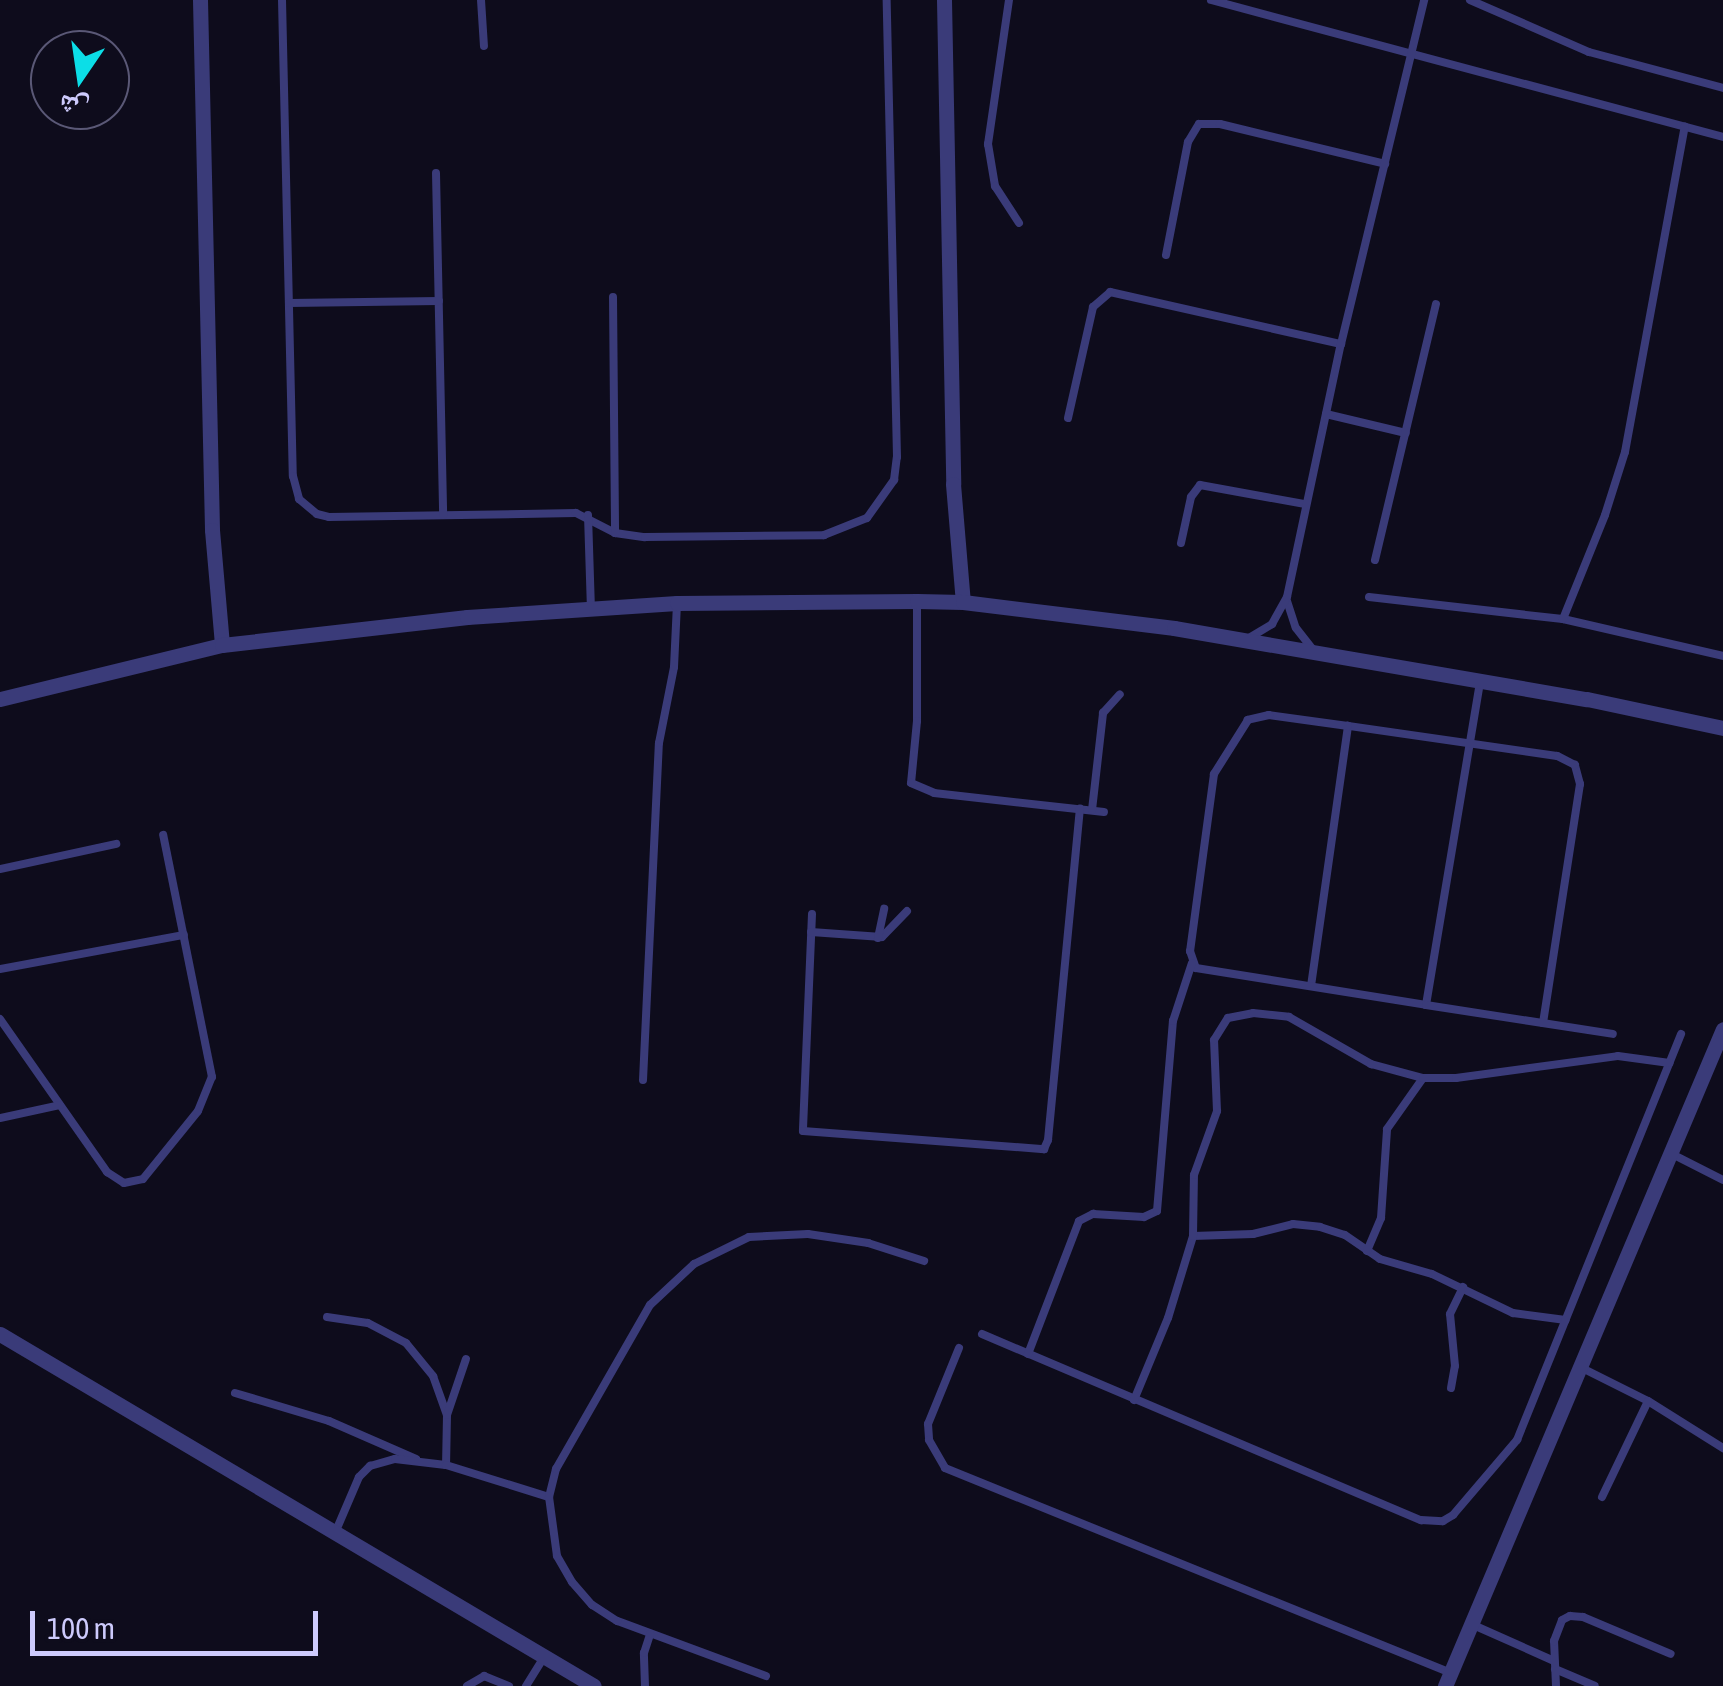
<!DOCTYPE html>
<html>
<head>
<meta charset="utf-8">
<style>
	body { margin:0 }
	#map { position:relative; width:1723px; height:1686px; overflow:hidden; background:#0e0c1c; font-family:"Asap Condensed","Noto Naskh Arabic",sans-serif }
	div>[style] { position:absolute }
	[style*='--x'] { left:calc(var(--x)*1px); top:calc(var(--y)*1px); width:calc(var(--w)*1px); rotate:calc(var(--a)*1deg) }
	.lane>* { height:8px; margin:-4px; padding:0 4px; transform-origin:4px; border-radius:4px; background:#3a3b79 }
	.street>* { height:15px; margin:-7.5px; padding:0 7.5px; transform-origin:7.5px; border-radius:7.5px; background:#3a3b79 }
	span { translate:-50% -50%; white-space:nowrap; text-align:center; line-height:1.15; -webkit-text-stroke:8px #0e0c1c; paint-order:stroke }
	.north { position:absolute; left:30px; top:30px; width:100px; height:100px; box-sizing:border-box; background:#0e0c1c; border:2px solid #5a5876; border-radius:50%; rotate:193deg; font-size:28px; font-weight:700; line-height:40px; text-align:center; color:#cdcafc }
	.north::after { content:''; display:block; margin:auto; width:35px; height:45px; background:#0cdee7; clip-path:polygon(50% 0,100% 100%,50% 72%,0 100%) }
	.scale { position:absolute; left:30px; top:1611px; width:288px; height:45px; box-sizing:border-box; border:5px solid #cdcafc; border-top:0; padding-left:12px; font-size:30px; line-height:35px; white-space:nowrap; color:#cdcafc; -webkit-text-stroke:8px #0e0c1c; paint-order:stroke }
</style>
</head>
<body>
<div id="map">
	<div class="lane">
		<i style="--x:282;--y:0;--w:476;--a:88.7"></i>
		<i style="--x:293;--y:476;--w:24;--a:75"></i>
		<i style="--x:299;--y:499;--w:23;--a:40"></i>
		<i style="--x:317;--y:514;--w:12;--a:14"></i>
		<i style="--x:329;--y:517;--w:247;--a:-0.9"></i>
		<i style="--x:576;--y:513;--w:44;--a:27.1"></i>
		<i style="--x:615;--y:533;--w:30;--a:8"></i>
		<i style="--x:645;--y:537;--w:179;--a:-0.6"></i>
		<i style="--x:824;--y:535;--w:46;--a:-21.6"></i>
		<i style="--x:867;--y:518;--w:47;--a:-54.6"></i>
		<i style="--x:894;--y:480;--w:23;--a:-83"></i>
		<i style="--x:897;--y:457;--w:457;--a:-91.3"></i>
		<i style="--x:481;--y:0;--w:46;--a:86.3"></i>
		<i style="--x:1009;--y:0;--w:146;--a:98.3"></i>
		<i style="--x:988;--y:144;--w:43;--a:80.5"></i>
		<i style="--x:995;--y:186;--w:44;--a:57"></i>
		<i style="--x:1211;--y:0;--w:530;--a:14.98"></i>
		<i style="--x:1470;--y:0;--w:130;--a:23.6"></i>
		<i style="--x:1589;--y:52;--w:139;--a:15"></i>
		<i style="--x:436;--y:173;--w:342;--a:88.8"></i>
		<i style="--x:1166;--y:255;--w:115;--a:-79"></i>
		<i style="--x:1188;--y:142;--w:21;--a:-59"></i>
		<i style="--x:1199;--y:124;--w:21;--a:0"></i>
		<i style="--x:1220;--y:124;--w:170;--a:13.6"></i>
		<i style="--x:613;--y:297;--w:236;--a:89.5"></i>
		<i style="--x:289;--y:303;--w:150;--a:-0.8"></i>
		<i style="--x:1326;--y:414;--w:82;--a:13.4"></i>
		<i style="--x:1068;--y:418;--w:114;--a:-77.3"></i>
		<i style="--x:1093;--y:307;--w:23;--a:-41"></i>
		<i style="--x:1110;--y:292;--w:237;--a:12.7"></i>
		<i style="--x:588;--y:515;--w:93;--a:88.2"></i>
		<i style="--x:1181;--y:543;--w:47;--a:-77.7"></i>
		<i style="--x:1191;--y:497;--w:15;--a:-53"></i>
		<i style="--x:1200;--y:485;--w:107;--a:10.3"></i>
		<i style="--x:1375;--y:560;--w:263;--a:-76.6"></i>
		<i style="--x:1369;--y:597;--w:195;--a:6.5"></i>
		<i style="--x:1563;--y:619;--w:164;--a:13"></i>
		<i style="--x:917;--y:601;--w:120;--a:90"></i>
		<i style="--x:917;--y:721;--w:62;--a:95.5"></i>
		<i style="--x:911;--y:783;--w:25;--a:23"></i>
		<i style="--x:934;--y:793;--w:171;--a:6.4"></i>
		<i style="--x:1287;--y:601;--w:28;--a:72"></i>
		<i style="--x:1296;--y:628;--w:28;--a:52"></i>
		<i style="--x:1563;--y:619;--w:112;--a:-68"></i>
		<i style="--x:1605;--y:515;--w:66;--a:-72.4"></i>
		<i style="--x:1625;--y:452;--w:331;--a:-79.6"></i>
		<i style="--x:1249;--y:638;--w:27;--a:-31"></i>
		<i style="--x:1272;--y:624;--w:31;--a:-61"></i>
		<i style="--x:1287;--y:597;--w:259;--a:-78"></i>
		<i style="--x:1341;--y:344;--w:354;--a:-76.4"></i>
		<i style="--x:1092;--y:810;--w:98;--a:-83.5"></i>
		<i style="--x:1103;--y:713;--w:25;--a:-48"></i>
		<i style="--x:0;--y:869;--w:119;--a:-12.2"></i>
		<i style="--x:812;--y:914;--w:217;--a:92.4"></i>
		<i style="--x:803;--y:1131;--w:242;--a:4.3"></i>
		<i style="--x:1044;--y:1149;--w:10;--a:-66"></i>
		<i style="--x:1048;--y:1140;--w:333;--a:-84.5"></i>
		<i style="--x:811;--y:932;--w:71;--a:4"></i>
		<i style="--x:882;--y:937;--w:36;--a:-46"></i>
		<i style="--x:878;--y:938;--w:30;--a:-78"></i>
		<i style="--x:0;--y:969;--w:187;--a:-10.5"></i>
		<i style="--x:1311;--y:986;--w:263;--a:-81.9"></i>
		<i style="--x:1426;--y:1005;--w:328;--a:-80.5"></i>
		<i style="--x:0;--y:1019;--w:187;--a:55"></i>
		<i style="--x:107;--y:1172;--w:20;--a:33"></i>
		<i style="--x:124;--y:1183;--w:19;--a:-12"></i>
		<i style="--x:143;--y:1179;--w:87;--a:-51"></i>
		<i style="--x:198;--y:1111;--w:37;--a:-68"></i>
		<i style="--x:212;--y:1077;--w:247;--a:-101.4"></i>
		<i style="--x:1543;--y:1023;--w:242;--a:-81.2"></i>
		<i style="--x:1580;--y:784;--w:20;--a:-105"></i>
		<i style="--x:1575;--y:765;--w:20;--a:-153"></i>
		<i style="--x:1557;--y:756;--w:211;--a:-171.8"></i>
		<i style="--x:1348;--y:726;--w:80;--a:-172.1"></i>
		<i style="--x:1269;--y:715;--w:22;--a:167"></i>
		<i style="--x:1248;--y:720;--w:64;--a:122.2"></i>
		<i style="--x:1214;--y:774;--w:179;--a:97.7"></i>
		<i style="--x:1190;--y:951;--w:18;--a:71"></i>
		<i style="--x:1196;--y:968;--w:233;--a:9.1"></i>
		<i style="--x:1426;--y:1005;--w:189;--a:8.8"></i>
		<i style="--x:643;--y:1080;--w:337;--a:-87.3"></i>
		<i style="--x:659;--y:743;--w:77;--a:-78.8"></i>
		<i style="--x:674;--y:667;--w:64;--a:-87.3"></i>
		<i style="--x:0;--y:1118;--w:61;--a:-12.2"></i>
		<i style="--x:1670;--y:1153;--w:59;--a:27"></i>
		<i style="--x:1193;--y:1236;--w:60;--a:-1.9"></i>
		<i style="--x:1253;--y:1234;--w:41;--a:-14"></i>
		<i style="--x:1293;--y:1224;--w:27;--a:6"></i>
		<i style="--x:1320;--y:1227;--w:26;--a:18"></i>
		<i style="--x:1345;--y:1235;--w:42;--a:34.4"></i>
		<i style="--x:1380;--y:1259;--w:54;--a:16.1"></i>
		<i style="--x:1432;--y:1274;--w:90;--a:25.7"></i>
		<i style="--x:1513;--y:1313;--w:53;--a:7.5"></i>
		<i style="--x:1367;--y:1251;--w:36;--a:-67"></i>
		<i style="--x:1381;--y:1218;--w:89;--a:-86.1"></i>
		<i style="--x:1387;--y:1129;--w:62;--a:-54.8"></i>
		<i style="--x:327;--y:1317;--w:41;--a:8.3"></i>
		<i style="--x:368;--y:1323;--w:43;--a:27.8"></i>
		<i style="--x:406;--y:1343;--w:43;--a:50.7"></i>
		<i style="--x:433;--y:1376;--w:41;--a:70.3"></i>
		<i style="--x:447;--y:1415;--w:50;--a:91.1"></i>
		<i style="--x:982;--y:1334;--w:477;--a:23"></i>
		<i style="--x:1421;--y:1520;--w:22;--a:3"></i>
		<i style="--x:1443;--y:1521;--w:12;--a:-31"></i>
		<i style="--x:1453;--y:1515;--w:99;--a:-49.5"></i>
		<i style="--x:1517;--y:1440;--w:438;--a:-68"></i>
		<i style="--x:959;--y:1348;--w:82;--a:112.2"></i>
		<i style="--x:928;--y:1424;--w:16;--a:86"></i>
		<i style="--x:929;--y:1440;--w:32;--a:60"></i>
		<i style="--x:945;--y:1468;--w:546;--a:22.05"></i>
		<i style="--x:1028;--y:1354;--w:142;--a:-69"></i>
		<i style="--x:1079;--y:1221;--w:16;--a:-27"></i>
		<i style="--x:1093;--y:1214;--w:51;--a:3.4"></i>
		<i style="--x:1144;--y:1217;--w:14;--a:-25"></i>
		<i style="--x:1157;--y:1211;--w:191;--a:-85.2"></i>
		<i style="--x:1173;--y:1021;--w:61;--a:-71.9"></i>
		<i style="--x:1580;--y:1367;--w:76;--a:26.6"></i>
		<i style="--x:1648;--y:1401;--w:89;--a:32.1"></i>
		<i style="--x:1451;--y:1388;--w:22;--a:-80"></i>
		<i style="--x:1455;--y:1366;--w:52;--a:-95.5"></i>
		<i style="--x:1450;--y:1314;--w:30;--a:-64"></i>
		<i style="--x:235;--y:1393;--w:98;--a:16.6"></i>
		<i style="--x:329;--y:1421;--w:95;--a:23.6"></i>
		<i style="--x:1134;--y:1400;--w:89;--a:-67.5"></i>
		<i style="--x:1168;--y:1318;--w:86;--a:-73"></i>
		<i style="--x:1193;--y:1236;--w:61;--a:-89.1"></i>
		<i style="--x:1194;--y:1175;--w:68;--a:-70.2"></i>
		<i style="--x:1217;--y:1111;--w:71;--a:-92.4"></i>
		<i style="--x:1214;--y:1040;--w:26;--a:-58"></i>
		<i style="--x:1228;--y:1018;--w:25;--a:-11"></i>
		<i style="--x:1253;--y:1013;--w:36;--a:6"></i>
		<i style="--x:1289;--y:1017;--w:95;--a:29.8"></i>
		<i style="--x:1371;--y:1064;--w:54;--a:15.1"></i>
		<i style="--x:1423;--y:1078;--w:33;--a:0"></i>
		<i style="--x:1456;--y:1078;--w:163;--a:-7.7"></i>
		<i style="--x:1618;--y:1056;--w:52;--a:7.7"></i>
		<i style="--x:447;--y:1415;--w:59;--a:-71.3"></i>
		<i style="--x:1602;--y:1497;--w:106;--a:-64.4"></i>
		<i style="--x:335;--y:1533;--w:61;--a:-66.8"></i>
		<i style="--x:359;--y:1477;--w:16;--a:-45"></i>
		<i style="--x:370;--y:1466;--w:26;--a:-16"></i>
		<i style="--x:395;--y:1459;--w:51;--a:6.7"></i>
		<i style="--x:446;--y:1465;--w:108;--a:17.3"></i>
		<i style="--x:1471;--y:1624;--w:91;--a:24"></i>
		<i style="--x:1555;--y:1669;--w:43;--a:23"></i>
		<i style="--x:766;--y:1676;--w:159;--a:-159.7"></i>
		<i style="--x:617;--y:1621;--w:30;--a:-147"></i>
		<i style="--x:592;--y:1605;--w:30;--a:-131"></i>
		<i style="--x:572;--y:1582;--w:30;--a:-120"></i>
		<i style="--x:557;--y:1556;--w:60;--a:-97.7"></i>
		<i style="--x:549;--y:1497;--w:29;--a:-76"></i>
		<i style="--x:556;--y:1469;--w:189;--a:-60.2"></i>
		<i style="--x:650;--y:1305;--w:60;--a:-43"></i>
		<i style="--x:694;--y:1264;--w:61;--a:-26.1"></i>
		<i style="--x:749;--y:1237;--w:59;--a:-2.9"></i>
		<i style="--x:808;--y:1234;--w:61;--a:8.5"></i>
		<i style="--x:868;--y:1243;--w:59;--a:17.8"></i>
		<i style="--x:467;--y:1686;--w:20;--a:-30"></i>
		<i style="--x:484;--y:1676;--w:27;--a:22"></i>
		<i style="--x:526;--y:1686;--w:36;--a:-58"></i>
		<i style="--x:645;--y:1686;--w:33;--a:-92"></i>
		<i style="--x:644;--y:1653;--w:20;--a:-72"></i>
		<i style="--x:1556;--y:1686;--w:45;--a:-92.5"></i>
		<i style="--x:1554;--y:1641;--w:22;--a:-69"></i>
		<i style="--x:1562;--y:1620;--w:9;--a:-27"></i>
		<i style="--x:1570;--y:1616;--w:13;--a:4"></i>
		<i style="--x:1583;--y:1617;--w:95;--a:22.8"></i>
	</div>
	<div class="street">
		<i style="--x:200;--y:0;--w:530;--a:88.7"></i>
		<i style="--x:212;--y:530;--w:115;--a:85"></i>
		<i style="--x:944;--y:0;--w:484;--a:88.9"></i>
		<i style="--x:953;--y:484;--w:118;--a:85.2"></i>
		<i style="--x:0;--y:699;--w:228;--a:-13.7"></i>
		<i style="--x:222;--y:645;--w:247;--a:-6.5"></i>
		<i style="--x:467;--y:617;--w:210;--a:-3.8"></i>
		<i style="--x:677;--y:603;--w:240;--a:-0.5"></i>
		<i style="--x:917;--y:601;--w:46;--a:1.2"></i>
		<i style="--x:963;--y:602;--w:213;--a:7"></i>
		<i style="--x:1174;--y:628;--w:419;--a:9.8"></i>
		<i style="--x:1587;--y:699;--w:139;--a:12"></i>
		<i style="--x:0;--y:1334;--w:690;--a:30.65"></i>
		<i style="--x:1445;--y:1686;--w:713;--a:-67.07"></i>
	</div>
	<div class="north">ش</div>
	<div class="scale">100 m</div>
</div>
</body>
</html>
